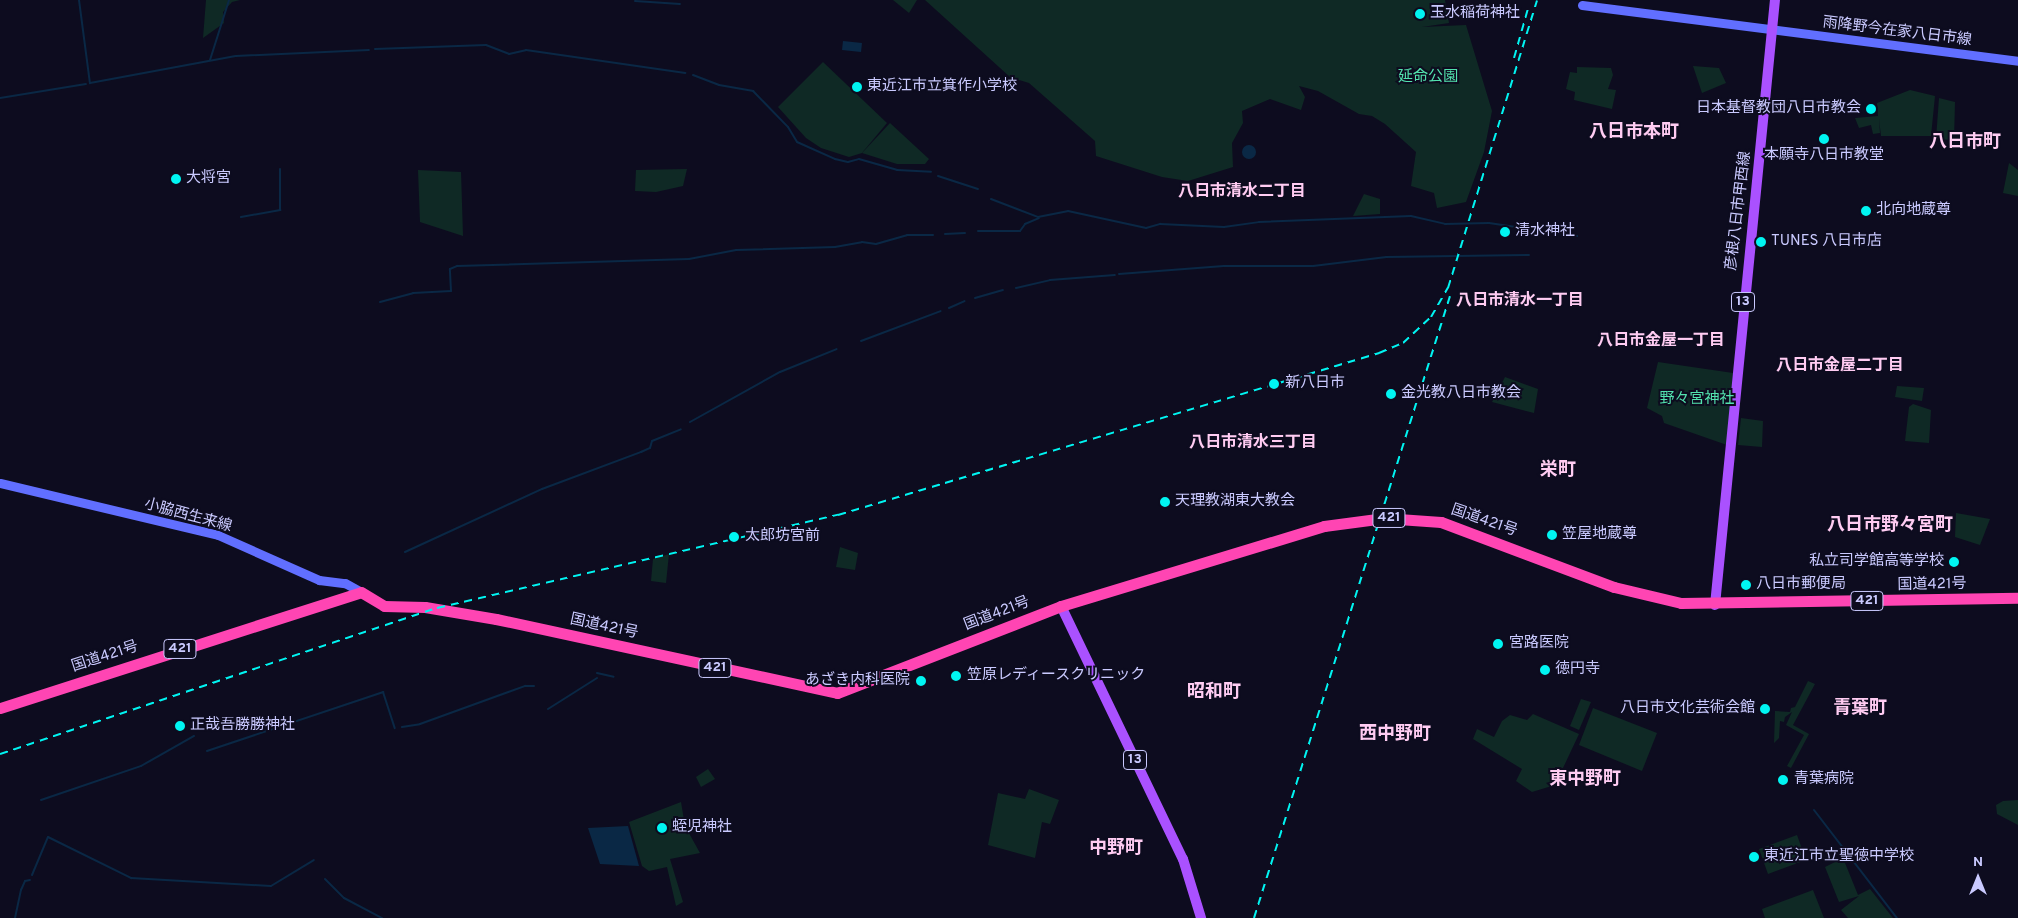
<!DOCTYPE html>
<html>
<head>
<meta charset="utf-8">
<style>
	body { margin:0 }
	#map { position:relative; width:2018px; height:918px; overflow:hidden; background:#0d0c1f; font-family:Overpass,"Noto Sans JP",sans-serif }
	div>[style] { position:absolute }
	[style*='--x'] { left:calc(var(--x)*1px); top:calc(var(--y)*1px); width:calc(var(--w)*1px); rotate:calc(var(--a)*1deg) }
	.green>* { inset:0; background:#0f2925 }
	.water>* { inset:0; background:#0a2845 }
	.round { border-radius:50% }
	.stream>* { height:2px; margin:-1px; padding:0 1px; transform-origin:1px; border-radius:1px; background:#0a2845 }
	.secondary>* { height:9px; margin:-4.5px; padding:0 4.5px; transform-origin:4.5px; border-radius:4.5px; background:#616fff }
	.primary>* { height:10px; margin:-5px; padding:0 5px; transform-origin:5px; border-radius:5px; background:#aa51ff }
	.highway>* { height:11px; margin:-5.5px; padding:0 5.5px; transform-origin:5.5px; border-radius:5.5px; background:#ff45b3 }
	.rail>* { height:2px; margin-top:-1px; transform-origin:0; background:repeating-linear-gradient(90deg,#00f5f2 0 8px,transparent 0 14px) }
	.dots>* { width:14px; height:14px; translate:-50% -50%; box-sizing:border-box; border:2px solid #0d0c1f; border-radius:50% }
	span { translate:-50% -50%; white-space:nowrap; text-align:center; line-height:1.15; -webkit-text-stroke:4px #0d0c1f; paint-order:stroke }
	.shield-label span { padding:1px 4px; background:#0d0c1f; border:1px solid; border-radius:4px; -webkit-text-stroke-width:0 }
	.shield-label { font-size:14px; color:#cacaff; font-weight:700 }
	.poi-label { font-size:15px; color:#cacaff }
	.left { translate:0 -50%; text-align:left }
	.right { translate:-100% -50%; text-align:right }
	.street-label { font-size:15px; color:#cacaff }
	.park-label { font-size:15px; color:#53e2ae }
	.neighbourhood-label { font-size:16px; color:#ffccf2; font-weight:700 }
	.quarter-label { font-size:18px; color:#ffccf2; font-weight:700 }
	.north { position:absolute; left:1953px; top:853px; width:50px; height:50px; -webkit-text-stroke:4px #0d0c1f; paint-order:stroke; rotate:0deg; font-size:14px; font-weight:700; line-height:20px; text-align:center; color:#cacaff }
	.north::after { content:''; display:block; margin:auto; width:18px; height:22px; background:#cacaff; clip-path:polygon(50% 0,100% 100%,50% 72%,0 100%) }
</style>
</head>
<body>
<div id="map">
	<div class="green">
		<i style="clip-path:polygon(206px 0,240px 0,232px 2px,223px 12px,224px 23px,203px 38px)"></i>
		<i style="clip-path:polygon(893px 0,917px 0,909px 13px)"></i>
		<i style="clip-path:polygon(925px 0,1445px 0,1449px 23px,1422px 27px,1466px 25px,1492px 111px,1484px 152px,1466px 202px,1437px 208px,1434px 193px,1411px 186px,1416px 152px,1385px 124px,1372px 116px,1359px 114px,1318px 91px,1299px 86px,1305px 97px,1301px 110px,1270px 99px,1242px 111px,1243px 123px,1232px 143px,1233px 167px,1188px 181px,1162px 177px,1096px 156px,1095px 141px,1029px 83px,1010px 77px)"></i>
		<i style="clip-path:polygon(823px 62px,887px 123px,862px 153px,849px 157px,821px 148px,806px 138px,778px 107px)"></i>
		<i style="clip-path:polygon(1693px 66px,1719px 68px,1726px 83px,1702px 93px)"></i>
		<i style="clip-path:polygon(1577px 67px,1611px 68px,1613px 75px,1608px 89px,1616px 90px,1612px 109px,1574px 100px,1575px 92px,1566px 89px,1570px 72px,1577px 73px)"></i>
		<i style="clip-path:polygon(1910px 90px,1935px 96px,1931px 136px,1881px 136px,1879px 119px,1880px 133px,1873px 134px,1871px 125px,1859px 128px,1855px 118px,1878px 116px,1877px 103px)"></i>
		<i style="clip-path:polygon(1939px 98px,1955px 102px,1954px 140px,1936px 139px)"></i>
		<i style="clip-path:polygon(890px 123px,929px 159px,925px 164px,897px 164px,862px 153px)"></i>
		<i style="clip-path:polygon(2009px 163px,2018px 170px,2018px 196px,2003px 193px)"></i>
		<i style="clip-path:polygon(687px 169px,683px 186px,656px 192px,635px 191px,636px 170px)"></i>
		<i style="clip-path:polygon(418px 170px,461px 172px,463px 236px,420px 222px)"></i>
		<i style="clip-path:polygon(1364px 194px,1380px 199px,1380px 214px,1353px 216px)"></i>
		<i style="clip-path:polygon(1658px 362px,1733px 373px,1727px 445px,1664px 423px,1662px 416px,1647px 408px)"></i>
		<i style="clip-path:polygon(1505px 377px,1538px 389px,1534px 413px,1492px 402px)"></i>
		<i style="clip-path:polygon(1897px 386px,1924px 388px,1922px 401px,1895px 397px)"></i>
		<i style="clip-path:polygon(1913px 404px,1931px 410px,1929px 443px,1905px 441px,1909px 407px)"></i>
		<i style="clip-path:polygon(1741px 418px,1763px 421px,1762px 447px,1738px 445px)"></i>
		<i style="clip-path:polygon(1956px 513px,1990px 519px,1980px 545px,1955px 537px)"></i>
		<i style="clip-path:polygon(840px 547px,858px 553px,855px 570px,836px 567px)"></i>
		<i style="clip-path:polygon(669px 554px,666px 583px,651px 581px,653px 559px)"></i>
		<i style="clip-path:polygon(1808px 681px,1815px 684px,1793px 725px,1809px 734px,1791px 768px,1787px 766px,1804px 735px,1786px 725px,1792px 712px,1785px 717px,1784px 722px,1780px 721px,1779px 738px,1774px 743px,1775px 711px,1790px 712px,1791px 708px,1795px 707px)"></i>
		<i style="clip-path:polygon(1581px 699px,1591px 702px,1579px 730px,1570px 726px)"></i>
		<i style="clip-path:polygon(1593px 708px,1657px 733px,1642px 771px,1579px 745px)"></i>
		<i style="clip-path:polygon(1533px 714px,1579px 734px,1555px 785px,1532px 792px,1516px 781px,1522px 769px,1473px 739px,1477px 729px,1494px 737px,1502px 721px,1510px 715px,1527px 720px)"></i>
		<i style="clip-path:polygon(708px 769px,715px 779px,701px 787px,696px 777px)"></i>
		<i style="clip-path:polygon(1029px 789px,1059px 800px,1050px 824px,1042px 822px,1035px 858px,988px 845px,998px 793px,1025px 799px)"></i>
		<i style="clip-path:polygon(2018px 800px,2018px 825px,1997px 814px,1996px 805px,2003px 801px)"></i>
		<i style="clip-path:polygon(681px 802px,685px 826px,700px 853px,670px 859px,683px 902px,676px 906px,667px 867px,649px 871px,642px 866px,629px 822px)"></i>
		<i style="clip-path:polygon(1797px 835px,1806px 860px,1768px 874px,1759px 849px)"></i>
		<i style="clip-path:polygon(1843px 858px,1858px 895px,1870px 889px,1893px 918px,1848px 918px,1841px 910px,1859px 896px,1839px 902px,1825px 867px)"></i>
		<i style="clip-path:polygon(1813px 890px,1824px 918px,1765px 918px,1762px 909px)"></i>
	</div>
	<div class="water">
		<i style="clip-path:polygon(843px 41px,862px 43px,861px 52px,842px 50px)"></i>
		<i class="round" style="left:1242px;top:145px;width:14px;height:14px"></i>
		<i style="clip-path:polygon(628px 826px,639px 866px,600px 864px,588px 828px)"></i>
	</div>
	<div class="stream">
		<i style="--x:79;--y:0;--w:84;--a:82.5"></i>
		<i style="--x:90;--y:83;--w:148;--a:-10.5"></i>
		<i style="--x:236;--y:56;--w:133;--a:-2.6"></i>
		<i style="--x:635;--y:1;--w:45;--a:3.8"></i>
		<i style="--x:375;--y:49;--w:111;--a:-2.1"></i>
		<i style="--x:486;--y:45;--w:25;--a:21"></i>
		<i style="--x:509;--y:54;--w:17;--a:-13"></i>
		<i style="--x:526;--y:50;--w:161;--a:8.2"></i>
		<i style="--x:210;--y:60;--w:63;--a:-72.4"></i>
		<i style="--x:693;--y:75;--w:28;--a:21"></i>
		<i style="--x:719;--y:85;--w:35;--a:10"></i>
		<i style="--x:753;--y:91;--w:50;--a:45.8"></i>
		<i style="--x:788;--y:127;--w:17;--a:59"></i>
		<i style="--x:797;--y:142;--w:42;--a:24.1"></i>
		<i style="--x:835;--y:159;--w:13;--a:13"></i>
		<i style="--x:848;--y:162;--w:11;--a:-15"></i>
		<i style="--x:859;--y:159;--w:40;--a:16"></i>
		<i style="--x:897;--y:170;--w:34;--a:3"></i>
		<i style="--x:0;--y:98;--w:87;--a:-9.2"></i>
		<i style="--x:938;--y:176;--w:42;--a:18"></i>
		<i style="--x:991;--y:199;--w:50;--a:21"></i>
		<i style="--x:1038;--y:217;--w:31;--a:-11"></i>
		<i style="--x:1068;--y:211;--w:80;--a:12.3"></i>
		<i style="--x:1146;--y:228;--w:15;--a:-16"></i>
		<i style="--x:1160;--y:224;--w:64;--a:2.7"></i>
		<i style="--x:1224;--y:227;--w:35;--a:-8"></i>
		<i style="--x:1259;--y:222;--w:152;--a:-2.3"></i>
		<i style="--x:1411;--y:216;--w:35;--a:13"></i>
		<i style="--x:1445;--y:224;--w:44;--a:-1.3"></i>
		<i style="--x:1489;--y:223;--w:89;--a:8.4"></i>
		<i style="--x:241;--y:217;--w:40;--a:-10"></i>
		<i style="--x:280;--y:210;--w:41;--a:-90"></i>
		<i style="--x:978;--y:231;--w:42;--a:0"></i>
		<i style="--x:1020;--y:231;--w:9;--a:-54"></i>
		<i style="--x:1025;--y:224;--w:15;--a:-23"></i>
		<i style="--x:945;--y:234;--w:20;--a:-3"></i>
		<i style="--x:1119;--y:274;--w:105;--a:-4.4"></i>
		<i style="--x:1224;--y:266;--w:89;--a:0"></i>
		<i style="--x:1313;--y:266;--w:74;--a:-7"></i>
		<i style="--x:1386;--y:257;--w:143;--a:-0.8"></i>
		<i style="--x:1016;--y:288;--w:35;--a:-13"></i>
		<i style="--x:1050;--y:280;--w:65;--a:-4.4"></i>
		<i style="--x:975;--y:298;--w:29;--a:-16"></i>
		<i style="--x:380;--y:302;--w:34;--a:-15"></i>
		<i style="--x:413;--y:293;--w:38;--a:-3"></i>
		<i style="--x:451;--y:291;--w:22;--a:-93"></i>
		<i style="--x:450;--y:269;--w:8;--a:-23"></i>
		<i style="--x:457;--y:266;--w:232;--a:-1.7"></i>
		<i style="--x:689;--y:259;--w:48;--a:-10.8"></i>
		<i style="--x:736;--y:250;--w:99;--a:-1.7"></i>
		<i style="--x:835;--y:247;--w:27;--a:-10"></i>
		<i style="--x:862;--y:242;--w:14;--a:8"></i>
		<i style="--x:876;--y:244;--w:32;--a:-16"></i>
		<i style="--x:907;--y:235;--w:26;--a:0"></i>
		<i style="--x:949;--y:308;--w:17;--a:-24"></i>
		<i style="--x:861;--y:341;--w:85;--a:-20.6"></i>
		<i style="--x:690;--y:422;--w:103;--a:-29.1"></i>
		<i style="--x:780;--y:372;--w:61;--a:-22"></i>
		<i style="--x:405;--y:552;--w:151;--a:-24.7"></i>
		<i style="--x:542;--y:489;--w:106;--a:-20.5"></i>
		<i style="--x:641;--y:452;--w:10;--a:-24"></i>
		<i style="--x:650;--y:448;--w:7;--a:-74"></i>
		<i style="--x:652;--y:441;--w:31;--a:-22"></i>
		<i style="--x:597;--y:673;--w:17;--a:13"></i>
		<i style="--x:548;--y:709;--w:58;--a:-32.3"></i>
		<i style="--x:402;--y:727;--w:18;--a:-9"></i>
		<i style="--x:420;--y:724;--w:112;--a:-19.9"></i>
		<i style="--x:525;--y:686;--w:9;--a:0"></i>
		<i style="--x:207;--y:751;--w:186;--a:-18.5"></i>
		<i style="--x:383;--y:692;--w:38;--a:72"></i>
		<i style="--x:41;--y:800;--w:106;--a:-18.8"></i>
		<i style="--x:141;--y:766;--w:61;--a:-29.5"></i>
		<i style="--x:1814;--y:810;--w:136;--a:52.5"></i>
		<i style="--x:32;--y:875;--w:41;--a:-67.2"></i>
		<i style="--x:48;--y:837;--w:93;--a:26.3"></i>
		<i style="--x:131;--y:878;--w:140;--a:3.3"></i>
		<i style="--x:271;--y:886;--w:50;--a:-31.2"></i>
		<i style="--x:325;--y:879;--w:27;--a:45"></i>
		<i style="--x:344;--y:898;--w:43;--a:27.8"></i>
		<i style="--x:15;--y:918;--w:29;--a:-78"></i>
		<i style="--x:21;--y:890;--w:10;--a:-66"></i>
		<i style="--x:25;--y:881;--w:5;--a:-11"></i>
	</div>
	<div class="secondary">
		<i style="--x:1582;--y:5;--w:440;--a:7.3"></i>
		<i style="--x:0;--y:483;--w:224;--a:13.4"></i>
		<i style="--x:218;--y:535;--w:111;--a:24"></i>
		<i style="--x:319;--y:580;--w:26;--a:7"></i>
		<i style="--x:345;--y:583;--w:18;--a:29"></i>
	</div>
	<div class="primary">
		<i style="--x:1715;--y:605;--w:608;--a:-84.34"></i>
		<i style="--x:1061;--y:606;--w:281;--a:64.3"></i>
		<i style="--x:1183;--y:859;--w:62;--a:73"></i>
	</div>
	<div class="highway">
		<i style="--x:0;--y:708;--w:379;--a:-17.8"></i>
		<i style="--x:361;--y:592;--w:27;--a:31"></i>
		<i style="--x:384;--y:606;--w:41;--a:1.4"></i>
		<i style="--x:425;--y:607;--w:72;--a:9.6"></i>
		<i style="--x:496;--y:619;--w:349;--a:12.2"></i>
		<i style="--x:837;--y:693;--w:240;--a:-21.2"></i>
		<i style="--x:1061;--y:606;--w:275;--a:-16.9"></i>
		<i style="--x:1324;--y:526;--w:61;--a:-7.6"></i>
		<i style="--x:1384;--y:518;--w:57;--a:4"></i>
		<i style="--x:1441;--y:522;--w:185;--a:20.6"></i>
		<i style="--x:1614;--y:587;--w:69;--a:13.4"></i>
		<i style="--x:1681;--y:603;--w:337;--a:-0.9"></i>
	</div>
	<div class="rail">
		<i style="--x:1514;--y:58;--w:55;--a:-74.2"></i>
		<i style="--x:0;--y:754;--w:461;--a:-18.5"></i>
		<i style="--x:437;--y:608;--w:412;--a:-13.1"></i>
		<i style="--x:838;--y:515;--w:565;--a:-16.67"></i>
		<i style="--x:1379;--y:353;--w:26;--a:-23"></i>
		<i style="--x:1403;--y:343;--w:38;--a:-43"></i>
		<i style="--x:1431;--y:317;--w:34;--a:-60"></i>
		<i style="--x:1448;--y:288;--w:301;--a:-72.8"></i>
		<i style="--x:1254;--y:918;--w:652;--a:-72.51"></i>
	</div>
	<div class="dots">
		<i style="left:1420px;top:14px;background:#00f5f2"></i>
		<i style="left:857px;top:87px;background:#00f5f2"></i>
		<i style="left:1871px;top:109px;background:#00f5f2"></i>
		<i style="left:1824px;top:139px;background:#00f5f2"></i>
		<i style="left:176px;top:179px;background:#00f5f2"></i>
		<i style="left:1866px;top:211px;background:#00f5f2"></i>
		<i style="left:1505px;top:232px;background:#00f5f2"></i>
		<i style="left:1761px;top:242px;background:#00f5f2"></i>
		<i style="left:1274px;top:384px;background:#00f5f2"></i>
		<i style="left:1391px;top:394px;background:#00f5f2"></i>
		<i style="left:1165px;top:502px;background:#00f5f2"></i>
		<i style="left:1552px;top:535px;background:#00f5f2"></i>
		<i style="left:734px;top:537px;background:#00f5f2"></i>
		<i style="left:1954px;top:562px;background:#00f5f2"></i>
		<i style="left:1746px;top:585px;background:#00f5f2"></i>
		<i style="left:1498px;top:644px;background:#00f5f2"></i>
		<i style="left:1545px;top:670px;background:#00f5f2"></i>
		<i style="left:956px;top:676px;background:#00f5f2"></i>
		<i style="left:921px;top:681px;background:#00f5f2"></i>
		<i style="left:1765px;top:709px;background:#00f5f2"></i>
		<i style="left:180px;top:726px;background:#00f5f2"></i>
		<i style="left:1783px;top:780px;background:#00f5f2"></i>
		<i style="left:662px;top:828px;background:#00f5f2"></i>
		<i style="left:1754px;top:857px;background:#00f5f2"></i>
	</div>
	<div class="shield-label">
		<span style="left:1743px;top:302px">13</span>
		<span style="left:1389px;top:518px">421</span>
		<span style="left:1867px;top:601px">421</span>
		<span style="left:180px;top:649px">421</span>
		<span style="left:715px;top:668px">421</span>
		<span style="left:1135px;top:760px">13</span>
	</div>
	<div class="poi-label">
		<span class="left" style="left:1430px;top:14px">玉水稲荷神社</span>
		<span class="left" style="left:867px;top:87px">東近江市立箕作小学校</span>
		<span class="right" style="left:1861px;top:109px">日本基督教団八日市教会</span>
		<span style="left:1824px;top:156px">本願寺八日市教堂</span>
		<span class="left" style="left:186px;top:179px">大将宮</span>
		<span class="left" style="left:1876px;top:211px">北向地蔵尊</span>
		<span class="left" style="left:1515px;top:232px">清水神社</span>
		<span class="left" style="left:1771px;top:242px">TUNES 八日市店</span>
		<span class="left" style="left:1285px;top:384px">新八日市</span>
		<span class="left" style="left:1401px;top:394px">金光教八日市教会</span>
		<span class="left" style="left:1175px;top:502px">天理教湖東大教会</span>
		<span class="left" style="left:1562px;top:535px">笠屋地蔵尊</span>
		<span class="left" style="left:745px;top:537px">太郎坊宮前</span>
		<span class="right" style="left:1944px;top:562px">私立司学館高等学校</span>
		<span class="left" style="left:1756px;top:585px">八日市郵便局</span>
		<span class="left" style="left:1509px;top:644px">宮路医院</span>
		<span class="left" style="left:1555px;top:670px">徳円寺</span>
		<span class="left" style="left:967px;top:676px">笠原レディースクリニック</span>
		<span class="right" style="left:910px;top:681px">あざき内科医院</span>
		<span class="right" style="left:1755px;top:709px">八日市文化芸術会館</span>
		<span class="left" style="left:190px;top:726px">正哉吾勝勝神社</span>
		<span class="left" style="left:1794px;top:780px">青葉病院</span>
		<span class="left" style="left:672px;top:828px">蛭児神社</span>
		<span class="left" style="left:1764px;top:857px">東近江市立聖徳中学校</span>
	</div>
	<div class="street-label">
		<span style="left:1897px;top:32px;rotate:7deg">雨降野今在家八日市線</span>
		<span style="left:1739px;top:211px;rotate:-83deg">彦根八日市甲西線</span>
		<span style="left:188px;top:516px;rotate:15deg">小脇西生来線</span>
		<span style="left:1484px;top:521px;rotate:19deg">国道421号</span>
		<span style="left:1932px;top:585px;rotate:-1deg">国道421号</span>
		<span style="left:997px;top:614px;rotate:-21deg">国道421号</span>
		<span style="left:604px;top:627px;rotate:12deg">国道421号</span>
		<span style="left:105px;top:657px;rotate:-18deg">国道421号</span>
	</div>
	<div class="park-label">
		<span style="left:1428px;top:78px">延命公園</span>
		<span style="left:1697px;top:400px">野々宮神社</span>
	</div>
	<div class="neighbourhood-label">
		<span style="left:1242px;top:192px">八日市清水二丁目</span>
		<span style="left:1520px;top:301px">八日市清水一丁目</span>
		<span style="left:1661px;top:341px">八日市金屋一丁目</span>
		<span style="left:1840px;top:366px">八日市金屋二丁目</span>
		<span style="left:1253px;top:443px">八日市清水三丁目</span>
	</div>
	<div class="quarter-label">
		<span style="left:1634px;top:133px">八日市本町</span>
		<span style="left:1965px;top:143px">八日市町</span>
		<span style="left:1558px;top:471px">栄町</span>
		<span style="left:1890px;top:526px">八日市野々宮町</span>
		<span style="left:1214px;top:693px">昭和町</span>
		<span style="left:1860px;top:709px">青葉町</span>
		<span style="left:1395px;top:735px">西中野町</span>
		<span style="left:1585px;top:780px">東中野町</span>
		<span style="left:1116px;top:849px">中野町</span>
	</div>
	<div class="north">N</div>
</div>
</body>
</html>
